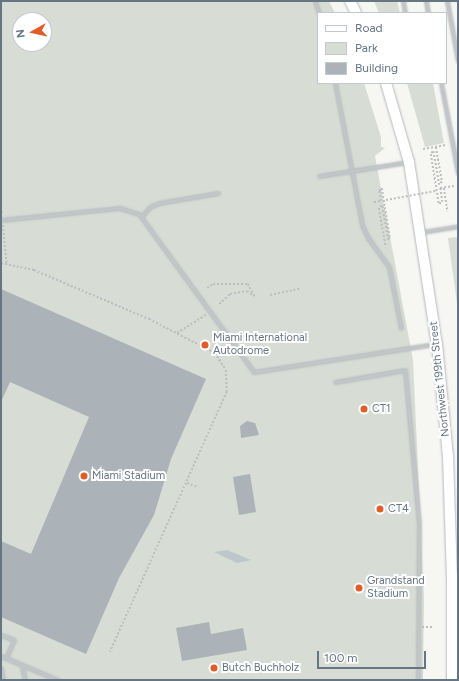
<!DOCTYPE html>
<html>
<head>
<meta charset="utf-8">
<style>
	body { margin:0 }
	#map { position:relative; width:459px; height:681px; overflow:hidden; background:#f6f6f3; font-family:Figtree,sans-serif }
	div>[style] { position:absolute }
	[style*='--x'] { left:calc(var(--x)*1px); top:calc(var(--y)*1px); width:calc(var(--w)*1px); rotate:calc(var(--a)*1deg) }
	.green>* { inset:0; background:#d7ddd4 }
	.water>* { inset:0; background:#bcc6cb }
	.building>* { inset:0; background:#abb2b8 }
	.path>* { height:1.5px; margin-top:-0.75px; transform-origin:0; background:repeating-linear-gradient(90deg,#bcbec0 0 2px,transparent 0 4px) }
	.roads { filter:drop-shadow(0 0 1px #b5b9bd) drop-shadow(0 0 1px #b5b9bd) }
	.service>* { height:3px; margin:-1.5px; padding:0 1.5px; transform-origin:1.5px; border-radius:1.5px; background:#c2c6c9 }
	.primary>* { height:10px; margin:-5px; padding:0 5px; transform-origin:5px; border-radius:5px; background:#fff }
	.path-bridge>* { height:1.5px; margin-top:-0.75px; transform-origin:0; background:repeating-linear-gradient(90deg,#bcbec0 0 2px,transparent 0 4px) }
	.dots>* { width:11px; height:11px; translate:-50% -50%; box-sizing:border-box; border:2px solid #fff; border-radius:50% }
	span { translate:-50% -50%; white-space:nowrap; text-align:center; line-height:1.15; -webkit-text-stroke:4px #fff; paint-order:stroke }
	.poi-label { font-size:11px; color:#657584 }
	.left { translate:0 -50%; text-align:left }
	.street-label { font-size:11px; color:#657584 }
	.frame { position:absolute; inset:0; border:2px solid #657584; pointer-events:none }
	.legend { position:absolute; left:317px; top:12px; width:130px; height:72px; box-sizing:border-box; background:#fff; border:1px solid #c1c8ce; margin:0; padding:5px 7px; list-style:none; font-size:12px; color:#657584 }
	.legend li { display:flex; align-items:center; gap:8px; height:20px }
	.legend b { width:20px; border:1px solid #c1c8ce }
	.north { position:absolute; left:12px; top:12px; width:40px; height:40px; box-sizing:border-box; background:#fff; border:1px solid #c1c8ce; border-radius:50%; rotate:262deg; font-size:11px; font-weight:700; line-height:16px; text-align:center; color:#657584 }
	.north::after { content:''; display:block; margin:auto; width:14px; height:18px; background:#e15c28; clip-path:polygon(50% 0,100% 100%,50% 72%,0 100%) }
	.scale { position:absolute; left:317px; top:651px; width:109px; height:18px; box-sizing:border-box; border:2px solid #657584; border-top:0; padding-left:5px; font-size:12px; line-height:14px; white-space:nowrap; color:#657584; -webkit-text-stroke:3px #fff; paint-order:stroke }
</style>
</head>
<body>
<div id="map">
	<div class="green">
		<i style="clip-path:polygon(evenodd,1px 1px,329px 1px,335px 13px,318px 13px,318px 83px,364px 83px,381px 137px,381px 147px,385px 148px,375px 156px,413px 360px,424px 598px,423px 680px,1px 680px,1px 1px,20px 20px,44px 20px,44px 44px,20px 44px,20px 20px)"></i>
		<i style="clip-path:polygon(374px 1px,397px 1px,400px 13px,379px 13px)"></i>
		<i style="clip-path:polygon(407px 83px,433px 83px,444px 143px,425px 147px)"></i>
		<i style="clip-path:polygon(458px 237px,458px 310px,448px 238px)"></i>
	</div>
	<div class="water">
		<i style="clip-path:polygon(227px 550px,251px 560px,237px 563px,214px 552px)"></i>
	</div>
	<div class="building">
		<i style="clip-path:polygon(1px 289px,206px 379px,171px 459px,154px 515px,119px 578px,86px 654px,1px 617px,1px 541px,31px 554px,89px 417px,10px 382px,1px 402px)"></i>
		<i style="clip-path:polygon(247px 421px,255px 423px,259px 435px,241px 438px,240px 426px)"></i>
		<i style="clip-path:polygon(250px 474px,256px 512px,239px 515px,233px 477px)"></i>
		<i style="clip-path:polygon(209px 622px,211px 634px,243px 628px,247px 650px,182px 661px,176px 628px)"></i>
	</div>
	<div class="path">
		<i style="--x:436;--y:147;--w:36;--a:80"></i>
		<i style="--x:442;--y:182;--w:4;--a:135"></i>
		<i style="--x:439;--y:185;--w:34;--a:-100"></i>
		<i style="--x:433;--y:152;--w:3;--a:135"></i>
		<i style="--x:431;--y:154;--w:51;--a:80.9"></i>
		<i style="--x:439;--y:204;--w:4;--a:-34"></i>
		<i style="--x:442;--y:202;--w:14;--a:-98"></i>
		<i style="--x:440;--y:188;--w:14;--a:-8"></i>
		<i style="--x:423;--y:149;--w:23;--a:-10"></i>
		<i style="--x:444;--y:188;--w:24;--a:81"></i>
		<i style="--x:374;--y:202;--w:7;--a:-8"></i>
		<i style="--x:381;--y:201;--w:10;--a:-101"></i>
		<i style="--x:379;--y:191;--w:4;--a:-45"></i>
		<i style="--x:382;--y:188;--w:51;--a:80.9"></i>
		<i style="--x:390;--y:238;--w:3;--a:135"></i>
		<i style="--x:388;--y:240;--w:35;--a:-100"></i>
		<i style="--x:382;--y:206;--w:4;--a:146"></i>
		<i style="--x:379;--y:208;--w:40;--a:80"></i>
		<i style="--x:1;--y:207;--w:6;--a:81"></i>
		<i style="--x:3;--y:225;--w:40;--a:84.3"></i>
		<i style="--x:1;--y:263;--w:34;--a:12"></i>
		<i style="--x:34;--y:270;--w:125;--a:23.1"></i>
		<i style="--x:149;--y:319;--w:74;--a:27.3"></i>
		<i style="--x:215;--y:353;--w:20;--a:57"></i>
		<i style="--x:226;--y:370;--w:22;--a:87"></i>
		<i style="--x:227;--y:392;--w:285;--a:114.2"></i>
		<i style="--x:207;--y:288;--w:7;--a:-34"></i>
		<i style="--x:213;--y:284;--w:35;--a:0"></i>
		<i style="--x:248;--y:284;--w:15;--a:62"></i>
		<i style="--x:270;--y:295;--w:30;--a:-12"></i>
		<i style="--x:219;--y:304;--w:15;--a:-42"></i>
		<i style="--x:230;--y:294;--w:17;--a:-10"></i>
		<i style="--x:247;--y:291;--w:9;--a:36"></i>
		<i style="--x:177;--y:333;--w:34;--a:-32"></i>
		<i style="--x:187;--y:483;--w:12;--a:20"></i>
		<i style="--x:422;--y:627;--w:10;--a:0"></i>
	</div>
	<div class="roads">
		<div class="service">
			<i style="--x:315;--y:1;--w:13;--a:72"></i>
			<i style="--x:403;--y:1;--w:12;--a:81"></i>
			<i style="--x:426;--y:1;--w:12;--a:81"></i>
			<i style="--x:447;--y:1;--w:61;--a:79.6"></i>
			<i style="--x:335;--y:83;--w:145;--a:79.2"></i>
			<i style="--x:362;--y:225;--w:14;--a:65"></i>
			<i style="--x:368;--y:238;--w:36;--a:54"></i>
			<i style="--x:389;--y:267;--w:62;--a:78.9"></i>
			<i style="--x:441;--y:83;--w:92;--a:79.3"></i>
			<i style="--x:319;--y:176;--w:90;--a:-8.9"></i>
			<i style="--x:141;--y:217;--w:13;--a:-48"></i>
			<i style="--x:150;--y:207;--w:10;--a:-24"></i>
			<i style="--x:159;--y:203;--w:60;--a:-9.6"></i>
			<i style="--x:1;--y:220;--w:120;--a:-5.8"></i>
			<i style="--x:120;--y:208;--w:20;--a:18"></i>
			<i style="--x:139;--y:214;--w:195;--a:54"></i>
			<i style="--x:254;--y:372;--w:183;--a:-8.8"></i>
			<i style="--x:422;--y:232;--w:36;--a:-9"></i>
			<i style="--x:335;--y:382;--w:71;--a:-9.7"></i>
			<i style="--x:405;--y:370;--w:154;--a:84.8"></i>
			<i style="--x:419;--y:523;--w:157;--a:90.4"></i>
			<i style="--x:1;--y:635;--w:14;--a:21"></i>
			<i style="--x:14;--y:640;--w:20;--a:114"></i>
			<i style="--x:1;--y:656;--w:62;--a:22.8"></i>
			<i style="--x:22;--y:665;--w:15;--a:79"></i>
			<i style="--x:1;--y:668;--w:12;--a:81"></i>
		</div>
		<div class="primary">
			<i style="--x:350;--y:1;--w:13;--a:63"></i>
			<i style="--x:386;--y:83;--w:82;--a:73.8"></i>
			<i style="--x:409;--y:162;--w:184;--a:81.3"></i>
			<i style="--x:437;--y:344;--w:114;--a:84.4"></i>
			<i style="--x:448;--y:457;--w:120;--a:88.1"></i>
			<i style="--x:452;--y:577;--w:103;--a:90"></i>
		</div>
	</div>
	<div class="path-bridge">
		<i style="--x:386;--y:200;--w:50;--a:-10.4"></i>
	</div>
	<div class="dots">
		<i style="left:205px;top:345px;background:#e15c28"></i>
		<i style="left:364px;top:409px;background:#e15c28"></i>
		<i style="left:84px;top:476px;background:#e15c28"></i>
		<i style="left:380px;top:509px;background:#e15c28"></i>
		<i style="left:359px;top:588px;background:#e15c28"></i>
		<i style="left:214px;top:668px;background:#e15c28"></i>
	</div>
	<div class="poi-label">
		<span class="left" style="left:213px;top:345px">Miami International<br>Autodrome</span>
		<span class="left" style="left:372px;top:409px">CT1</span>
		<span class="left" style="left:92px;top:476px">Miami Stadium</span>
		<span class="left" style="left:388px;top:509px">CT4</span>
		<span class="left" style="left:367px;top:588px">Grandstand<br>Stadium</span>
		<span class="left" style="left:222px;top:668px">Butch Buchholz</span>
	</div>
	<div class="street-label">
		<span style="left:440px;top:379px;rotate:-96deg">Northwest 199th Street</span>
	</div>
	<div class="frame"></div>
	<ul class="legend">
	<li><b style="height:5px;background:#fff"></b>Road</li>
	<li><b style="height:11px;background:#d7ddd4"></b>Park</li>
	<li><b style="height:11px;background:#abb2b8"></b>Building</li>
	</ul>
	<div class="north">N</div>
	<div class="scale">100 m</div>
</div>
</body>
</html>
